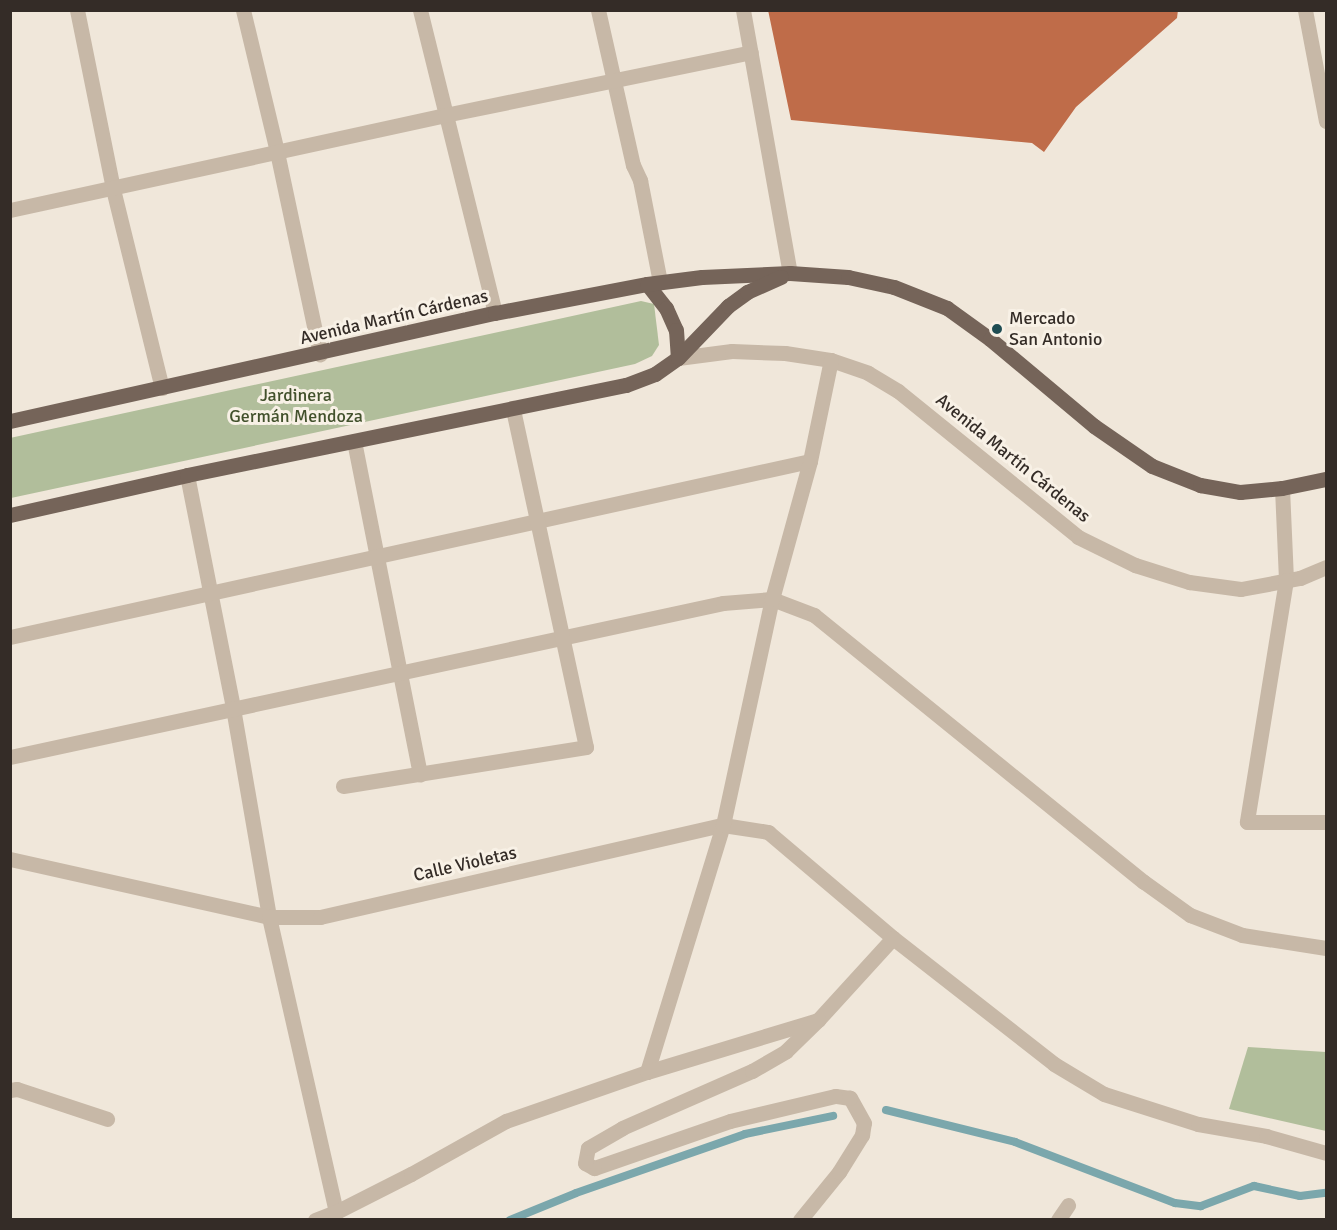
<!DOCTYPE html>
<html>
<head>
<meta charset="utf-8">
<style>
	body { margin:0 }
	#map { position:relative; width:1337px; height:1230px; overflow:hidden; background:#f0e7da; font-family:Signika,sans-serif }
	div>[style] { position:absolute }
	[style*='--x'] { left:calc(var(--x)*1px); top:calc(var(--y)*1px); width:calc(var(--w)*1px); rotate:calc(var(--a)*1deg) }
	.green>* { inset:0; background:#b1be9b }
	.stream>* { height:8px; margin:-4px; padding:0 4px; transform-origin:4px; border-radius:4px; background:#7ba7ac }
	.building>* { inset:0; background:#bf6c49 }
	.minor>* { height:15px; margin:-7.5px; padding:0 7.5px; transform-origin:7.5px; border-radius:7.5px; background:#c7b8a7 }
	.major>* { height:15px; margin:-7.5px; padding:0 7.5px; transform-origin:7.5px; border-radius:7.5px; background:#756459 }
	.dots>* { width:16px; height:16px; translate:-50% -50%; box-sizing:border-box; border:3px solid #f8f1e6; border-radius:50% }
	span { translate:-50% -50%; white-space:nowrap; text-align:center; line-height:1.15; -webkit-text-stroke:6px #f8f1e6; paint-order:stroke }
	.street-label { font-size:18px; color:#342c27 }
	.poi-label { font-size:18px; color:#342c27 }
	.left { translate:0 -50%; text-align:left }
	.park-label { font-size:18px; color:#42512c }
	.frame { position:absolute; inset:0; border:12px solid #342c27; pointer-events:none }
</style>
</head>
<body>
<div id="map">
	<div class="green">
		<i style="clip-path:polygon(641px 301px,654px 304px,659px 345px,652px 356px,635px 364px,11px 498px,10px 438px)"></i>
		<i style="clip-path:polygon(1248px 1047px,1326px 1052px,1326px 1131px,1229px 1109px)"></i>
	</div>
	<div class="stream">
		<i style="--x:886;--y:1110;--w:133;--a:13.9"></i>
		<i style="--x:1015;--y:1142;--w:171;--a:20.9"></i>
		<i style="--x:1175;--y:1203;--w:26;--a:7"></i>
		<i style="--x:1201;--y:1206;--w:57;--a:-20.7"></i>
		<i style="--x:1254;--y:1186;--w:47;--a:12.3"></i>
		<i style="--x:1300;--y:1196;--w:26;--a:-7"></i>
		<i style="--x:510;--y:1220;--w:71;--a:-22.2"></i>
		<i style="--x:576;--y:1193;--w:179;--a:-19.2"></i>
		<i style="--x:745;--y:1134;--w:90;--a:-11.6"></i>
	</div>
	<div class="building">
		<i style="clip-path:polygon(768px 10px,1178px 10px,1177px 18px,1076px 107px,1044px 152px,1032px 143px,791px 120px)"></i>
	</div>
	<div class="minor">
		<i style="--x:77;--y:10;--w:183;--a:78.6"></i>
		<i style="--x:113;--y:189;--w:205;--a:76.2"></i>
		<i style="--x:243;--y:10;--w:146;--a:76.5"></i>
		<i style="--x:277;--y:152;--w:207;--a:78"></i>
		<i style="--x:420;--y:10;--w:312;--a:76.1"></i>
		<i style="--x:598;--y:10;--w:159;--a:77.3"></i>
		<i style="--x:633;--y:165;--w:17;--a:65"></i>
		<i style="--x:640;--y:180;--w:104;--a:78.9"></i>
		<i style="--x:743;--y:10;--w:267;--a:79.9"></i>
		<i style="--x:1305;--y:10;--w:113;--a:79.3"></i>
		<i style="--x:10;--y:210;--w:445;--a:-12.3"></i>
		<i style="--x:445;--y:115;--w:312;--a:-11.6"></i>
		<i style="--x:678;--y:358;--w:54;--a:-7.4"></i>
		<i style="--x:732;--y:351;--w:53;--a:2.2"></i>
		<i style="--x:785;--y:353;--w:47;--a:8.7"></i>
		<i style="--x:831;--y:360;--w:39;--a:19"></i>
		<i style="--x:868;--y:373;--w:35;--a:31"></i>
		<i style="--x:898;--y:391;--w:232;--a:39"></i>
		<i style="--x:1078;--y:537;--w:64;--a:26.2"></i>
		<i style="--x:1135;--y:565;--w:57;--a:17.5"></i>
		<i style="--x:1189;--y:582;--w:52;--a:7.7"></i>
		<i style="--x:1241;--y:589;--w:60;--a:-10.6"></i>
		<i style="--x:1300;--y:578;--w:28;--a:-23"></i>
		<i style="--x:354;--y:441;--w:340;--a:78.8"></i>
		<i style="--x:187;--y:475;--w:237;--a:78.8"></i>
		<i style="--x:233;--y:708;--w:212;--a:80.2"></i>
		<i style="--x:269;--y:917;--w:303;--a:77.2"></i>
		<i style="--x:1282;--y:488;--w:92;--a:87.5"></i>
		<i style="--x:1286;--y:580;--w:245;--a:99.2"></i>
		<i style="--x:1247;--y:822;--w:79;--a:0"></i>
		<i style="--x:10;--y:637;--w:819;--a:-12.41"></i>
		<i style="--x:10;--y:757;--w:729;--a:-12.19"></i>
		<i style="--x:723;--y:603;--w:49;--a:-4.7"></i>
		<i style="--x:772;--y:599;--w:45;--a:20.9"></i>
		<i style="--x:814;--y:615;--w:424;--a:39"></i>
		<i style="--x:1144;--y:882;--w:57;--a:35.7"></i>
		<i style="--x:1190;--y:915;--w:56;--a:21"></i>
		<i style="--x:1242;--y:935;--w:85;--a:8.8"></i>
		<i style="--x:343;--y:786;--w:246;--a:-9.1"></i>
		<i style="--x:586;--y:747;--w:347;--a:-102.2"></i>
		<i style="--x:10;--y:859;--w:265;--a:12.6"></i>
		<i style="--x:269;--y:917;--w:51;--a:0"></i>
		<i style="--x:320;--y:917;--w:413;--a:-12.9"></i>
		<i style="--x:723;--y:825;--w:46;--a:8.8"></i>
		<i style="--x:768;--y:832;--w:164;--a:40.3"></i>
		<i style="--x:893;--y:938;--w:204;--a:38"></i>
		<i style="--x:1054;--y:1064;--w:58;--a:31"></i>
		<i style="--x:1104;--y:1094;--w:99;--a:17.7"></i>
		<i style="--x:1198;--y:1124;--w:69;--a:10"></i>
		<i style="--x:1266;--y:1136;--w:62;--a:15.8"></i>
		<i style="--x:647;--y:1072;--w:258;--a:-72.9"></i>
		<i style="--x:723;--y:825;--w:231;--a:-77.8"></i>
		<i style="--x:772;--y:599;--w:143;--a:-74.6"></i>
		<i style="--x:810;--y:461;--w:103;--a:-78.3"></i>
		<i style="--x:10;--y:1090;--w:7;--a:-8"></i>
		<i style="--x:17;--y:1089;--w:95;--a:18.4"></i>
		<i style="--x:315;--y:1220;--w:22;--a:-21"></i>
		<i style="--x:336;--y:1212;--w:84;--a:-26.9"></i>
		<i style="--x:411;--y:1174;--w:109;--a:-29.2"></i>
		<i style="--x:506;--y:1121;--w:149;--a:-19.2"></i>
		<i style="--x:647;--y:1072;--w:179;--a:-16.9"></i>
		<i style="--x:818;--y:1020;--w:111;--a:-47.6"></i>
		<i style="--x:800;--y:1220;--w:62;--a:-50.9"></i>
		<i style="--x:839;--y:1172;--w:44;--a:-58.1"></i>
		<i style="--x:862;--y:1135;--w:12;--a:-81"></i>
		<i style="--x:864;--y:1123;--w:29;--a:-119"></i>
		<i style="--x:850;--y:1098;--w:15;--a:-172"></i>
		<i style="--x:835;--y:1096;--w:108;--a:166.6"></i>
		<i style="--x:730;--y:1121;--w:144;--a:160.9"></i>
		<i style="--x:594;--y:1168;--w:10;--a:-151"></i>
		<i style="--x:585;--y:1163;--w:15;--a:-79"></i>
		<i style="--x:588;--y:1148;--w:39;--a:-30"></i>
		<i style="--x:622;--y:1128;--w:142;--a:-23.7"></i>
		<i style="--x:752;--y:1071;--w:39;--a:-30"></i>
		<i style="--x:786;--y:1051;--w:45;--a:-44.1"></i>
		<i style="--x:1058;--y:1220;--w:18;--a:-56"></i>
	</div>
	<div class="major">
		<i style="--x:647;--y:284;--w:31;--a:52"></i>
		<i style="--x:666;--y:308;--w:24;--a:66"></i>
		<i style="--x:676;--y:330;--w:28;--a:86"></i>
		<i style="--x:10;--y:421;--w:497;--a:-12.6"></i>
		<i style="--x:495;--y:313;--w:155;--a:-10.8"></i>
		<i style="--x:647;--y:284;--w:55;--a:-7.3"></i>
		<i style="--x:702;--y:277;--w:88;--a:-2.6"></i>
		<i style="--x:790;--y:273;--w:58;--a:3.9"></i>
		<i style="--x:848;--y:277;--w:47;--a:12.3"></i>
		<i style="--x:894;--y:287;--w:57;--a:21.6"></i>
		<i style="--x:947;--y:308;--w:53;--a:35.8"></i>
		<i style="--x:990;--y:339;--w:136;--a:39.9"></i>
		<i style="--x:1094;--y:426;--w:70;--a:34.6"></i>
		<i style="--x:1152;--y:466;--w:52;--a:21.6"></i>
		<i style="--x:1200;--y:485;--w:41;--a:9.9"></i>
		<i style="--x:1240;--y:492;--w:42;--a:-5.4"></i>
		<i style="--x:1282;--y:488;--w:45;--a:-11.6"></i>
		<i style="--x:10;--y:515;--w:181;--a:-12.7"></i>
		<i style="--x:187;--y:475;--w:448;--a:-11.6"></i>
		<i style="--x:626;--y:385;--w:31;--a:-21"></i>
		<i style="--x:655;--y:374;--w:28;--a:-35"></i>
		<i style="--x:678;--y:358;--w:72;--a:-46.1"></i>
		<i style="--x:728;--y:306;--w:24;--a:-36"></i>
		<i style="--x:747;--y:292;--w:37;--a:-24"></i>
	</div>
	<div class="dots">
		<i style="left:997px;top:329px;background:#1f4d53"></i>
	</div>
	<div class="street-label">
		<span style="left:394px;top:317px;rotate:-13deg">Avenida Martín Cárdenas</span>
		<span style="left:1013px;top:458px;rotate:39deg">Avenida Martín Cárdenas</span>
		<span style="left:465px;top:864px;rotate:-13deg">Calle Violetas</span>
	</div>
	<div class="poi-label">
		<span class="left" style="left:1009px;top:329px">Mercado<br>San Antonio</span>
	</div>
	<div class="park-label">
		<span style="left:296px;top:406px">Jardinera<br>Germán Mendoza</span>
	</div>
	<div class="frame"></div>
</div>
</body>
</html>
